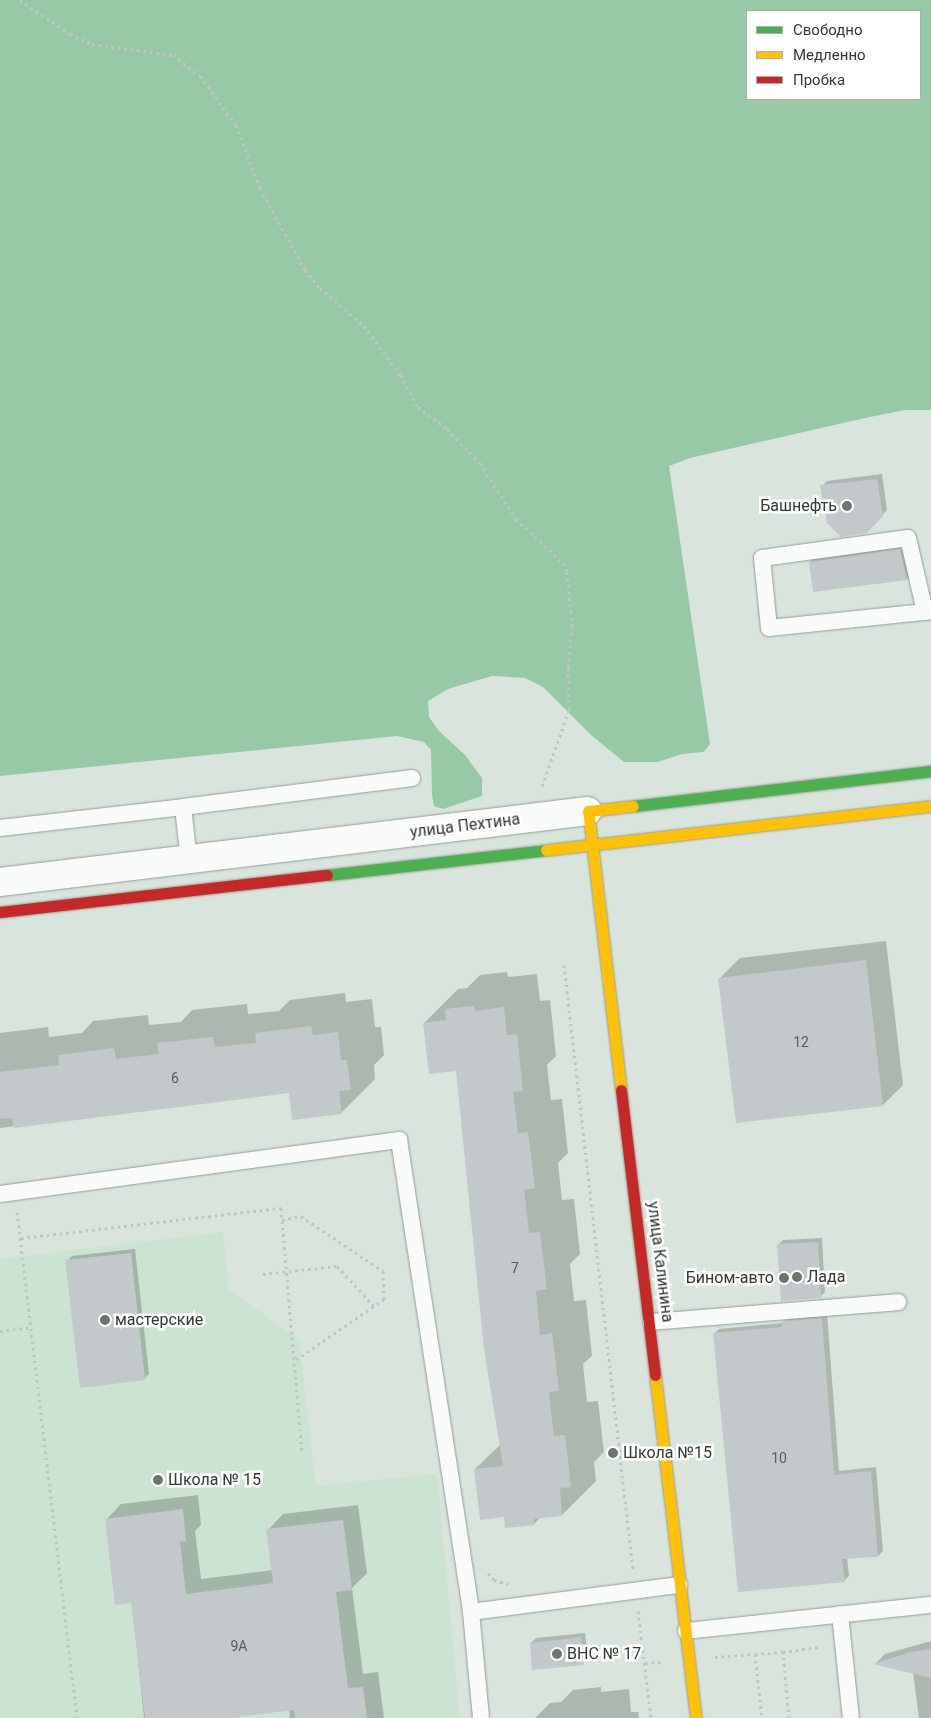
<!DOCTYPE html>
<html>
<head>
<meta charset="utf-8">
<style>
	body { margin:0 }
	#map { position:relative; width:931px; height:1718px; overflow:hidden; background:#d9e5dc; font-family:Roboto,sans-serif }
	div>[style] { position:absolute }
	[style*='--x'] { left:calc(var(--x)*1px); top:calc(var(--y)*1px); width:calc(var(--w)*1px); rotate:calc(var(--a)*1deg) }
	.built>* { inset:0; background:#cce2d2 }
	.forest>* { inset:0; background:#98c9a7 }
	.shadow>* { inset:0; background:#0003 }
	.building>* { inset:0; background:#c3c9ca }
	.path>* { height:3px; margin-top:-1.5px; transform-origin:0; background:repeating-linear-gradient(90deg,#c0c5c2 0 2.5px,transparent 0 6.5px) }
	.roads { filter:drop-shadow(0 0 1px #939c95) drop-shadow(0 0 1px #939c95) }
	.lane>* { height:16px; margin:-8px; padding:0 8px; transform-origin:8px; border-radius:8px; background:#f9fbfa }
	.street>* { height:28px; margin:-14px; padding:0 14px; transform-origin:14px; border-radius:14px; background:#f9fbfa }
	.fast>* { height:11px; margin:-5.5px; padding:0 5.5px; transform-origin:5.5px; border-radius:5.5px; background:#4caf50 }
	.slow>* { height:11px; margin:-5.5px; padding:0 5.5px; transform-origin:5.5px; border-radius:5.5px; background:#ffc107 }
	.jam>* { height:11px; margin:-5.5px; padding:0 5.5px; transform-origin:5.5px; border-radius:5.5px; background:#c62828 }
	.dots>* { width:14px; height:14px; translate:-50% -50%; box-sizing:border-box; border:2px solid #fff; border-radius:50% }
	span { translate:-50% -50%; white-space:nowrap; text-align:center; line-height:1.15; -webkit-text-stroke:5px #fff; paint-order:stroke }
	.number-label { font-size:14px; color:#555d58 }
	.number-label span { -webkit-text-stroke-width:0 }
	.poi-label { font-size:16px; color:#303932 }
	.right { translate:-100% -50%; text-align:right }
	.left { translate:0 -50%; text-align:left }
	.street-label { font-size:16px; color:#303932 }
	.legend { position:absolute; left:746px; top:10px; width:175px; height:90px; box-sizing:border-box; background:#fff; border:1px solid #acb0ad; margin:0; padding:6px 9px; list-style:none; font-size:15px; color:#303932 }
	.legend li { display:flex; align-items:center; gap:10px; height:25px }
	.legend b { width:25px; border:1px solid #acb0ad }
</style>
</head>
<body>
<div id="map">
	<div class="built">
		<i style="clip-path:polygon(223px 1232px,229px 1290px,299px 1339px,316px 1486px,437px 1474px,460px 1718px,0 1718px,0 1259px)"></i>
	</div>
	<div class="forest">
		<i style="clip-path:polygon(evenodd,0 0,931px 0,931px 410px,905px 410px,865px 418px,690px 458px,669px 466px,710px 744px,704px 752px,682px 754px,658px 762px,624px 762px,591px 735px,543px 687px,525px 678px,492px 676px,448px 689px,428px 701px,429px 717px,439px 731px,465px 755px,482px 778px,482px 796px,443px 809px,434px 806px,432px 795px,431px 750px,424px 742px,397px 736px,0 776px,0 0,747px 11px,920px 11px,920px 99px,747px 99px,747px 11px)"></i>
	</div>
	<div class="shadow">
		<i style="clip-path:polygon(882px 474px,887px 510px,872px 527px,822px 486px,827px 481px)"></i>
		<i style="clip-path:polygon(905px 545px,912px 574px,907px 579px,814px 591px,810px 562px,815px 557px)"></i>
		<i style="clip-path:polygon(886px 941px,903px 1085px,883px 1105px,720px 978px,740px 958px)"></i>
		<i style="clip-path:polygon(507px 972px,508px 977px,537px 974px,540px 1001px,550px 1000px,556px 1056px,547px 1065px,551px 1100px,562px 1099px,568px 1153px,558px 1163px,562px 1200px,574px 1199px,580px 1254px,570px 1264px,574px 1301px,586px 1300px,592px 1356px,583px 1364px,587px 1402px,598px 1401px,604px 1452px,594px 1462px,596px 1481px,562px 1515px,541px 1517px,534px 1524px,505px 1516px,475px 1469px,501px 1444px,457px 1070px,424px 1023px,458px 989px,467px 988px,480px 975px)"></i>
		<i style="clip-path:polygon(345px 993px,346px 1002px,372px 999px,375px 1027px,381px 1027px,384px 1055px,374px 1065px,375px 1079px,341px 1113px,290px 1092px,0 1128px,0 1033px,48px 1027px,49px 1037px,82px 1033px,93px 1021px,148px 1015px,149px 1025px,181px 1022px,192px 1010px,247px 1004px,248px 1014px,279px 1011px,290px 1000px)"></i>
		<i style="clip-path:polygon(822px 1238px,825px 1292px,820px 1297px,778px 1245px,783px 1240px)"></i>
		<i style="clip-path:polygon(135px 1249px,149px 1374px,144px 1379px,67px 1261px,72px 1256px)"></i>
		<i style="clip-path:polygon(827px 1314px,839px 1471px,876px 1467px,883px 1551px,878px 1556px,847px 1558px,849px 1576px,844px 1581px,714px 1334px,719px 1329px,783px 1323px,788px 1317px)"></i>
		<i style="clip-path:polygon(198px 1495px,201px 1525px,195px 1531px,201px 1579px,273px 1570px,268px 1530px,283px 1514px,358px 1505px,367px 1573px,352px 1588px,363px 1674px,378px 1672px,384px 1718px,290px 1718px,289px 1709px,220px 1718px,144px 1718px,132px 1602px,106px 1520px,121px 1504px)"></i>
		<i style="clip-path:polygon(585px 1633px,588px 1659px,583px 1663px,531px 1643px,536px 1638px)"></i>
		<i style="clip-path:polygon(931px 1641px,931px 1718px,919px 1718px,913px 1672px,876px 1663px,885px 1654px)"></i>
		<i style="clip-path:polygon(601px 1687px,601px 1692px,629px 1689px,631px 1712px,638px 1712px,639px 1718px,535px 1718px,550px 1703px,561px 1702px,573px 1690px)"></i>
	</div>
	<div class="building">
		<i style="clip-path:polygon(877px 479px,883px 516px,867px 533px,841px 537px,827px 523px,820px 485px)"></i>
		<i style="clip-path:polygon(900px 549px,907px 580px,813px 592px,809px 562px)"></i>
		<i style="clip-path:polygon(866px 960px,883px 1106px,736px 1123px,718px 978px)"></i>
		<i style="clip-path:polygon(474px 1006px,475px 1011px,504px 1007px,507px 1035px,517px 1034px,523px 1091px,513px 1092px,518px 1133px,528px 1132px,535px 1188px,524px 1190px,529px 1233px,540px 1232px,547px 1289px,536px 1291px,540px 1335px,552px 1333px,559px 1391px,549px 1392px,554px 1436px,565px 1435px,571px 1487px,560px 1488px,562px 1516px,534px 1519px,534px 1525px,505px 1528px,504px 1517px,480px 1520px,474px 1469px,503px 1466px,484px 1349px,456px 1071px,429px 1074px,423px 1023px,446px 1020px,445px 1009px)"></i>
		<i style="clip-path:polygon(311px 1026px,313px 1035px,338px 1032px,341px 1060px,347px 1060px,351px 1090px,339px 1091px,342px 1114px,292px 1120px,289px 1093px,14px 1128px,12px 1118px,0 1119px,0 1072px,59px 1065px,58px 1055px,114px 1048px,116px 1059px,159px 1054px,157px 1043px,213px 1037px,215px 1047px,256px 1043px,255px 1033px)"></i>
		<i style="clip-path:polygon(818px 1242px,821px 1298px,781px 1301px,777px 1244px)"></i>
		<i style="clip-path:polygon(131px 1253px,145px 1380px,80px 1388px,65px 1260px)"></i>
		<i style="clip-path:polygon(822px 1318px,834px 1475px,871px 1471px,878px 1557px,842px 1559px,845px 1582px,738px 1592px,713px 1333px,782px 1327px,782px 1321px)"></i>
		<i style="clip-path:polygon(183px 1509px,186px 1541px,180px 1542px,186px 1594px,273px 1583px,266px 1529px,343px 1520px,352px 1590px,336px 1592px,348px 1688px,363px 1687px,367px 1718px,295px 1718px,294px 1710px,230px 1718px,145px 1718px,131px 1603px,115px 1605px,105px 1519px)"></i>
		<i style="clip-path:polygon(581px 1637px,584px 1665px,532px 1670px,530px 1643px)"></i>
		<i style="clip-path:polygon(931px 1649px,931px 1678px,873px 1664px,911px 1652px)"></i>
	</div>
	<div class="path">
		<i style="--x:20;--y:0;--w:60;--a:34.2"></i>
		<i style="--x:70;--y:34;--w:24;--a:24"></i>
		<i style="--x:92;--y:44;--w:82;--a:7.7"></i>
		<i style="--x:173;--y:55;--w:34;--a:38"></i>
		<i style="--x:200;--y:76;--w:61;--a:53.7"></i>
		<i style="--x:236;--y:125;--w:67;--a:69.1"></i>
		<i style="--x:260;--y:188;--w:94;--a:61.2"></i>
		<i style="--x:305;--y:270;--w:23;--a:50"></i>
		<i style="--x:320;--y:288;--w:58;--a:40.8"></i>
		<i style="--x:364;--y:326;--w:61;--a:53.7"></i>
		<i style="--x:400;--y:375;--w:37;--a:61"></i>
		<i style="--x:418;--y:407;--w:36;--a:37"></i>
		<i style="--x:447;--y:429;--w:47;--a:45.9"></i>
		<i style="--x:480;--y:463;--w:67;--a:57.3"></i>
		<i style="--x:516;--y:519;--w:64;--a:43.1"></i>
		<i style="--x:563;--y:563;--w:10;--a:66"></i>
		<i style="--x:567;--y:572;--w:54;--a:84.7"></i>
		<i style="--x:572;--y:626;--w:42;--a:95.4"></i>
		<i style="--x:568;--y:668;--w:42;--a:88.6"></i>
		<i style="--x:569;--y:710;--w:84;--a:109.5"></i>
		<i style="--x:564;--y:965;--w:609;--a:83.49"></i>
		<i style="--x:17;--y:1212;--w:510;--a:83.24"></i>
		<i style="--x:282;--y:1220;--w:19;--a:-12"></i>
		<i style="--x:301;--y:1216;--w:99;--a:33.9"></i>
		<i style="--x:383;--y:1271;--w:28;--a:88"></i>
		<i style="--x:384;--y:1299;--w:109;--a:145.4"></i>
		<i style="--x:21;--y:1238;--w:262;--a:-6.6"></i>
		<i style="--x:281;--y:1208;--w:245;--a:85.1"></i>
		<i style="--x:263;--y:1274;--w:74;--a:-6.2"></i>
		<i style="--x:337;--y:1266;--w:54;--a:47.2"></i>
		<i style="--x:0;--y:1331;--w:31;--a:-7"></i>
		<i style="--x:488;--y:1573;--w:9;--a:49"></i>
		<i style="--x:494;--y:1580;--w:15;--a:16"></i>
		<i style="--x:638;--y:1611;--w:108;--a:83.1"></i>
		<i style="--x:755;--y:1654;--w:28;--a:-4"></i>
		<i style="--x:715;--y:1657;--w:40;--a:-4.3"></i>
		<i style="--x:755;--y:1654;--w:64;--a:83.8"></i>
		<i style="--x:645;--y:1663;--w:17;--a:-3"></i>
		<i style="--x:789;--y:1718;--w:66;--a:-95.2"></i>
		<i style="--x:783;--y:1652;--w:36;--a:-8"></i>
	</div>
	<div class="roads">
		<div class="lane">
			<i style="--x:925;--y:612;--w:76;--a:-102.9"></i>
			<i style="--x:908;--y:538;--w:147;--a:172.2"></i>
			<i style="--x:762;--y:558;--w:70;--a:84.3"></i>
			<i style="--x:769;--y:628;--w:157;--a:-5.9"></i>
			<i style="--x:925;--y:612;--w:6;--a:-9"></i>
			<i style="--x:183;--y:807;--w:231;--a:-7.2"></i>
			<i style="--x:0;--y:828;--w:184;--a:-6.5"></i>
			<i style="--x:183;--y:807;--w:54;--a:83.7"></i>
			<i style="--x:0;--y:1194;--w:403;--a:-7.7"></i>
			<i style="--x:399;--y:1140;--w:477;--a:81.3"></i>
			<i style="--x:471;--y:1612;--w:106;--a:84.6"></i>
			<i style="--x:651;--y:1322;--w:248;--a:-4.6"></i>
			<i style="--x:471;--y:1612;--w:210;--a:-7.4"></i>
			<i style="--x:840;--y:1614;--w:105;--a:84"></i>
			<i style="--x:686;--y:1631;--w:246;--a:-6.1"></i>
		</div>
		<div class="street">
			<i style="--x:0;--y:882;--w:592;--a:-6.89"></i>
		</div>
		<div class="fast">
			<i style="--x:633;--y:806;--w:300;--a:-6.7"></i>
			<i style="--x:327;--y:875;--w:220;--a:-6.5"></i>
		</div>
		<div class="slow">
			<i style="--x:546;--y:850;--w:388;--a:-6.5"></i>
			<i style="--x:621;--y:1090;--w:281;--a:-96.7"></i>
			<i style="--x:588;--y:811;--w:45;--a:-6.3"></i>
			<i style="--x:655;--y:1375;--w:345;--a:83.2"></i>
		</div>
		<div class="jam">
			<i style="--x:0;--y:912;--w:329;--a:-6.5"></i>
			<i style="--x:621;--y:1090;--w:287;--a:83.2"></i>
		</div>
	</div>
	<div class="dots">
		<i style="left:847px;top:506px;background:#6b756e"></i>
		<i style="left:797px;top:1277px;background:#6b756e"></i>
		<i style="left:784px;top:1278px;background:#6b756e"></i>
		<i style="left:105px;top:1320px;background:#6b756e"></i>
		<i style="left:613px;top:1453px;background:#6b756e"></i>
		<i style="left:158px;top:1480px;background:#6b756e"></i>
		<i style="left:557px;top:1654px;background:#6b756e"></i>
	</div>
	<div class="number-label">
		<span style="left:801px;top:1042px">12</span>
		<span style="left:175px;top:1078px">6</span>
		<span style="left:515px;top:1268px">7</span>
		<span style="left:779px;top:1458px">10</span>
		<span style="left:239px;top:1646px">9А</span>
	</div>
	<div class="poi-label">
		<span class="right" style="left:837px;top:506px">Башнефть</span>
		<span class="left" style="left:807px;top:1277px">Лада</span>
		<span class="right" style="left:774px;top:1278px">Бином-авто</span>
		<span class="left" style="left:115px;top:1320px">мастерские</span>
		<span class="left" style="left:623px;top:1453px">Школа №15</span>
		<span class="left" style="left:168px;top:1480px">Школа № 15</span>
		<span class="left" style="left:567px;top:1654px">ВНС № 17</span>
	</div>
	<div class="street-label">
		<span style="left:465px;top:826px;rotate:-7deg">улица Пехтина</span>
		<span style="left:660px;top:1262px;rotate:83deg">улица Калинина</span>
	</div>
	<ul class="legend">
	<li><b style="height:6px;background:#4caf50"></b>Свободно</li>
	<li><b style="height:6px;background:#ffc107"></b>Медленно</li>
	<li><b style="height:6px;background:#c62828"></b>Пробка</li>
	</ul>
</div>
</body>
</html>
